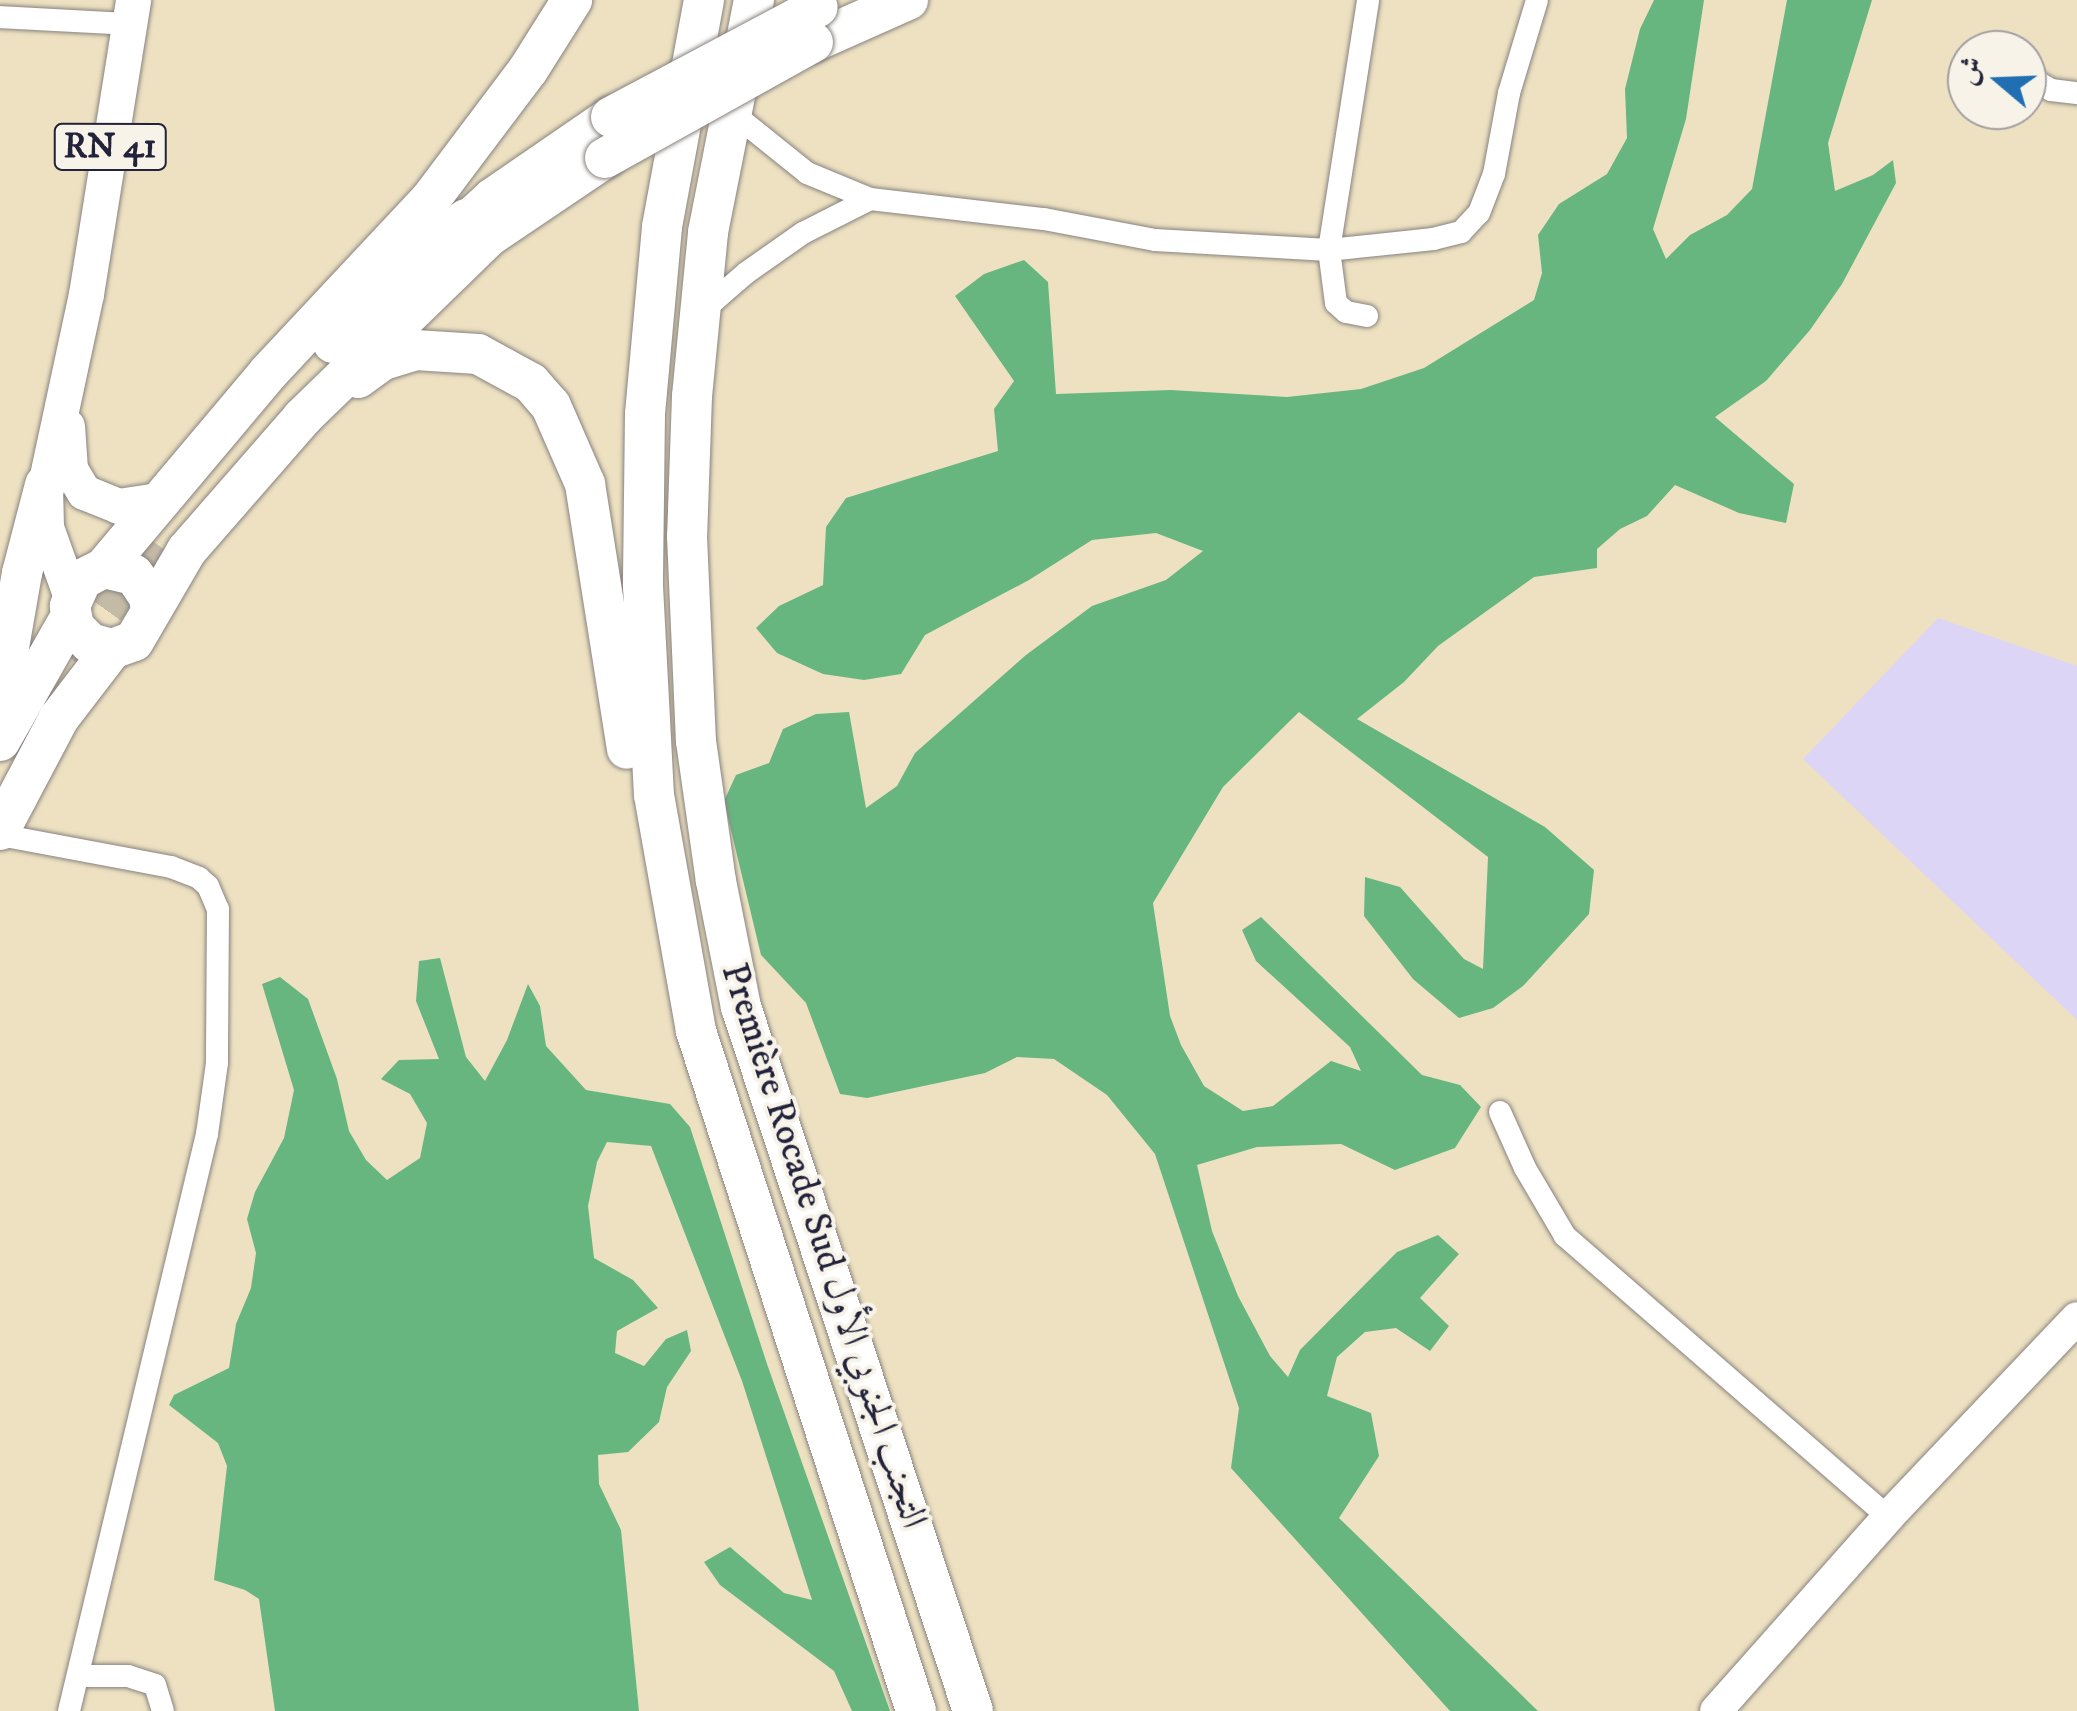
<!DOCTYPE html>
<html>
<head>
<meta charset="utf-8">
<style>
	body { margin:0 }
	#map { position:relative; width:2077px; height:1711px; overflow:hidden; background:#ede1c2; font-family:"IM FELL DW Pica",Amiri,serif }
	div>[style] { position:absolute }
	[style*='--x'] { left:calc(var(--x)*1px); top:calc(var(--y)*1px); width:calc(var(--w)*1px); rotate:calc(var(--a)*1deg) }
	.built>* { inset:0; background:#ddd5f6 }
	.forest>* { inset:0; background:#67b680 }
	.highway-tunnel>* { height:40px; margin-top:-20px; transform-origin:0; background:repeating-linear-gradient(90deg,#c4bba7 0 40px,transparent 0 60px) }
	.roads { filter:drop-shadow(0 0 2px #88827e) drop-shadow(0 0 2px #88827e) }
	.street>* { height:22px; margin:-11px; padding:0 11px; transform-origin:11px; border-radius:11px; background:#fff }
	.secondary>* { height:32px; margin:-16px; padding:0 16px; transform-origin:16px; border-radius:16px; background:#fff }
	.primary>* { height:35px; margin:-17.5px; padding:0 17.5px; transform-origin:17.5px; border-radius:17.5px; background:#fff }
	.highway>* { height:40px; margin:-20px; padding:0 20px; transform-origin:20px; border-radius:20px; background:#fff }
	.bridges { filter:drop-shadow(0 0 2px #88827e) drop-shadow(0 0 2px #88827e) }
	.highway-bridge>* { height:40px; margin:-20px; padding:0 20px; transform-origin:20px; border-radius:20px; background:#fff }
	span { translate:-50% -50%; white-space:nowrap; text-align:center; line-height:1.15; -webkit-text-stroke:8px #f7f3e8; paint-order:stroke }
	.shield-label span { padding:2px 8px; background:#f7f3e8; border:2px solid; border-radius:8px; -webkit-text-stroke-width:0 }
	.shield-label { font-size:35px; color:#22223b; font-weight:700 }
	.street-label { font-size:38px; color:#22223b }
	.north { position:absolute; left:1947px; top:30px; width:100px; height:100px; box-sizing:border-box; background:#f7f3e8; border:2px solid #a29fa3; border-radius:50%; rotate:289deg; font-size:28px; font-weight:700; line-height:40px; text-align:center; color:#22223b }
	.north::after { content:''; display:block; margin:auto; width:35px; height:45px; background:#1f6fb2; clip-path:polygon(50% 0,100% 100%,50% 72%,0 100%) }
</style>
</head>
<body>
<div id="map">
	<div class="built">
		<i style="clip-path:polygon(1938px 618px,2077px 666px,2077px 1020px,1803px 759px)"></i>
	</div>
	<div class="forest">
		<i style="clip-path:polygon(1654px 0,1704px 0,1686px 119px,1653px 229px,1666px 259px,1690px 235px,1727px 215px,1752px 189px,1787px 0,1872px 0,1828px 143px,1835px 191px,1873px 175px,1893px 160px,1896px 183px,1842px 284px,1810px 330px,1766px 381px,1715px 417px,1794px 484px,1786px 523px,1739px 513px,1675px 485px,1647px 516px,1620px 529px,1597px 549px,1597px 568px,1534px 577px,1438px 646px,1404px 682px,1357px 719px,1545px 827px,1594px 870px,1589px 914px,1523px 986px,1493px 1008px,1459px 1018px,1413px 979px,1364px 916px,1365px 877px,1400px 887px,1464px 959px,1483px 969px,1488px 857px,1299px 712px,1223px 787px,1153px 903px,1170px 1016px,1181px 1045px,1204px 1086px,1243px 1111px,1273px 1106px,1331px 1061px,1361px 1071px,1350px 1047px,1256px 961px,1242px 930px,1261px 917px,1422px 1075px,1460px 1085px,1481px 1107px,1455px 1148px,1395px 1170px,1341px 1144px,1257px 1147px,1197px 1165px,1212px 1231px,1238px 1296px,1270px 1356px,1288px 1377px,1300px 1350px,1397px 1252px,1438px 1235px,1459px 1254px,1420px 1298px,1449px 1326px,1430px 1351px,1396px 1328px,1365px 1332px,1337px 1357px,1327px 1396px,1371px 1413px,1379px 1456px,1339px 1518px,1538px 1711px,1450px 1711px,1231px 1468px,1239px 1408px,1155px 1154px,1107px 1095px,1054px 1059px,1017px 1057px,985px 1073px,867px 1098px,840px 1094px,806px 1003px,761px 955px,724px 801px,736px 775px,769px 763px,783px 729px,816px 714px,849px 712px,866px 808px,897px 786px,915px 753px,1026px 655px,1092px 606px,1166px 580px,1203px 551px,1156px 533px,1092px 540px,1029px 580px,925px 635px,901px 674px,864px 680px,823px 674px,777px 653px,756px 628px,779px 606px,823px 585px,826px 527px,846px 498px,998px 451px,994px 409px,1014px 381px,955px 296px,984px 274px,1024px 260px,1048px 282px,1056px 394px,1171px 390px,1287px 397px,1361px 389px,1424px 368px,1534px 300px,1542px 273px,1538px 235px,1559px 204px,1607px 174px,1627px 138px,1625px 89px,1640px 29px)"></i>
		<i style="clip-path:polygon(440px 958px,466px 1057px,485px 1081px,507px 1040px,528px 984px,540px 1006px,546px 1046px,586px 1090px,670px 1104px,690px 1127px,767px 1364px,890px 1711px,852px 1711px,834px 1671px,720px 1585px,704px 1562px,730px 1547px,784px 1593px,812px 1600px,742px 1381px,651px 1146px,607px 1142px,597px 1162px,588px 1206px,594px 1258px,633px 1280px,658px 1308px,617px 1331px,615px 1353px,644px 1366px,666px 1339px,687px 1330px,691px 1351px,667px 1387px,659px 1422px,628px 1452px,598px 1455px,599px 1484px,621px 1530px,639px 1711px,275px 1711px,259px 1599px,245px 1590px,214px 1580px,227px 1466px,218px 1443px,169px 1405px,174px 1395px,229px 1368px,236px 1324px,251px 1288px,256px 1253px,247px 1219px,255px 1192px,284px 1138px,294px 1090px,262px 984px,280px 977px,308px 999px,337px 1079px,349px 1131px,366px 1160px,387px 1180px,420px 1158px,427px 1123px,410px 1094px,381px 1079px,399px 1060px,439px 1059px,416px 1001px,419px 961px)"></i>
	</div>
	<div class="highway-tunnel">
		<i style="--x:70;--y:658;--w:143;--a:-54.4"></i>
	</div>
	<div class="roads">
		<div class="street">
			<i style="--x:0;--y:17;--w:130;--a:3.1"></i>
			<i style="--x:2027;--y:76;--w:28;--a:30"></i>
			<i style="--x:2051;--y:90;--w:26;--a:7"></i>
			<i style="--x:730;--y:111;--w:99;--a:38.8"></i>
			<i style="--x:807;--y:173;--w:68;--a:22.4"></i>
			<i style="--x:870;--y:199;--w:175;--a:6.6"></i>
			<i style="--x:1044;--y:219;--w:113;--a:10.7"></i>
			<i style="--x:1155;--y:240;--w:174;--a:3.3"></i>
			<i style="--x:1329;--y:250;--w:105;--a:-6"></i>
			<i style="--x:1433;--y:239;--w:29;--a:-14"></i>
			<i style="--x:1461;--y:232;--w:26;--a:-47"></i>
			<i style="--x:1479;--y:213;--w:42;--a:-69"></i>
			<i style="--x:1494;--y:174;--w:82;--a:-79.5"></i>
			<i style="--x:1509;--y:93;--w:97;--a:-73.2"></i>
			<i style="--x:700;--y:313;--w:61;--a:-41"></i>
			<i style="--x:746;--y:273;--w:70;--a:-35.1"></i>
			<i style="--x:803;--y:233;--w:75;--a:-26.9"></i>
			<i style="--x:1367;--y:316;--w:21;--a:-169"></i>
			<i style="--x:1346;--y:312;--w:13;--a:-138"></i>
			<i style="--x:1336;--y:303;--w:53;--a:-97.5"></i>
			<i style="--x:1329;--y:250;--w:253;--a:-81.1"></i>
			<i style="--x:0;--y:835;--w:174;--a:10.6"></i>
			<i style="--x:171;--y:867;--w:30;--a:21"></i>
			<i style="--x:199;--y:878;--w:12;--a:42"></i>
			<i style="--x:208;--y:886;--w:25;--a:67"></i>
			<i style="--x:218;--y:909;--w:154;--a:90.4"></i>
			<i style="--x:217;--y:1063;--w:72;--a:98"></i>
			<i style="--x:207;--y:1134;--w:593;--a:103.45"></i>
			<i style="--x:1500;--y:1112;--w:61;--a:65.9"></i>
			<i style="--x:1525;--y:1168;--w:79;--a:59.5"></i>
			<i style="--x:1565;--y:1236;--w:428;--a:41"></i>
			<i style="--x:80;--y:1676;--w:48;--a:0"></i>
			<i style="--x:128;--y:1676;--w:28;--a:18"></i>
			<i style="--x:155;--y:1685;--w:27;--a:73"></i>
		</div>
		<div class="secondary">
			<i style="--x:1716;--y:1711;--w:259;--a:-48.4"></i>
			<i style="--x:1888;--y:1517;--w:274;--a:-46.5"></i>
		</div>
		<div class="primary">
			<i style="--x:67;--y:426;--w:43;--a:86"></i>
			<i style="--x:70;--y:469;--w:27;--a:59"></i>
			<i style="--x:84;--y:492;--w:37;--a:22"></i>
			<i style="--x:118;--y:506;--w:40;--a:-8.5"></i>
			<i style="--x:71;--y:597;--w:74;--a:-109.7"></i>
			<i style="--x:46;--y:527;--w:42;--a:-91.4"></i>
			<i style="--x:45;--y:485;--w:195;--a:-77.9"></i>
			<i style="--x:86;--y:294;--w:298;--a:-80.9"></i>
		</div>
		<div class="highway">
			<i style="--x:704;--y:0;--w:231;--a:100.5"></i>
			<i style="--x:662;--y:227;--w:188;--a:95.2"></i>
			<i style="--x:645;--y:414;--w:172;--a:90.7"></i>
			<i style="--x:643;--y:586;--w:209;--a:87"></i>
			<i style="--x:654;--y:795;--w:240;--a:79.9"></i>
			<i style="--x:696;--y:1031;--w:715;--a:72.07"></i>
			<i style="--x:754;--y:0;--w:237;--a:101.2"></i>
			<i style="--x:708;--y:233;--w:164;--a:95.6"></i>
			<i style="--x:692;--y:396;--w:140;--a:92"></i>
			<i style="--x:687;--y:536;--w:205;--a:87.5"></i>
			<i style="--x:696;--y:741;--w:141;--a:81.9"></i>
			<i style="--x:716;--y:881;--w:128;--a:78.8"></i>
			<i style="--x:741;--y:1007;--w:741;--a:71.76"></i>
			<i style="--x:813;--y:42;--w:104;--a:-23.9"></i>
			<i style="--x:451;--y:237;--w:57;--a:-42.9"></i>
			<i style="--x:493;--y:198;--w:143;--a:-34.5"></i>
			<i style="--x:333;--y:343;--w:182;--a:-43"></i>
			<i style="--x:358;--y:378;--w:31;--a:-36"></i>
			<i style="--x:383;--y:360;--w:34;--a:-17"></i>
			<i style="--x:415;--y:350;--w:63;--a:3.6"></i>
			<i style="--x:478;--y:354;--w:60;--a:28.7"></i>
			<i style="--x:531;--y:383;--w:30;--a:49"></i>
			<i style="--x:551;--y:406;--w:85;--a:66.4"></i>
			<i style="--x:585;--y:484;--w:268;--a:81"></i>
			<i style="--x:104;--y:568;--w:255;--a:-49.9"></i>
			<i style="--x:268;--y:373;--w:237;--a:-46.9"></i>
			<i style="--x:430;--y:200;--w:163;--a:-53"></i>
			<i style="--x:528;--y:70;--w:83;--a:-57.8"></i>
			<i style="--x:151;--y:611;--w:14;--a:-98"></i>
			<i style="--x:149;--y:597;--w:27;--a:-124"></i>
			<i style="--x:134;--y:575;--w:31;--a:-167"></i>
			<i style="--x:104;--y:568;--w:25;--a:153"></i>
			<i style="--x:82;--y:579;--w:30;--a:114"></i>
			<i style="--x:70;--y:606;--w:21;--a:79"></i>
			<i style="--x:74;--y:627;--w:23;--a:45"></i>
			<i style="--x:90;--y:643;--w:23;--a:15"></i>
			<i style="--x:112;--y:649;--w:23;--a:-20"></i>
			<i style="--x:134;--y:641;--w:105;--a:-59.8"></i>
			<i style="--x:187;--y:550;--w:175;--a:-48.9"></i>
			<i style="--x:302;--y:418;--w:260;--a:-44.2"></i>
			<i style="--x:488;--y:237;--w:141;--a:-34"></i>
			<i style="--x:0;--y:699;--w:128;--a:-80.1"></i>
			<i style="--x:22;--y:573;--w:91;--a:-75.4"></i>
			<i style="--x:0;--y:741;--w:144;--a:-60.4"></i>
			<i style="--x:0;--y:830;--w:127;--a:-62.2"></i>
			<i style="--x:59;--y:718;--w:87;--a:-52.5"></i>
		</div>
	</div>
	<div class="bridges">
		<div class="highway-bridge">
			<i style="--x:611;--y:117;--w:234;--a:-28"></i>
			<i style="--x:605;--y:158;--w:238;--a:-29.1"></i>
		</div>
	</div>
	<div class="shield-label">
		<span style="left:110px;top:147px">RN 41</span>
	</div>
	<div class="street-label">
		<span style="left:823px;top:1246px;rotate:72deg">Première Rocade Sud التجنب الجنوبي الأول</span>
	</div>
	<div class="north">ش</div>
</div>
</body>
</html>
